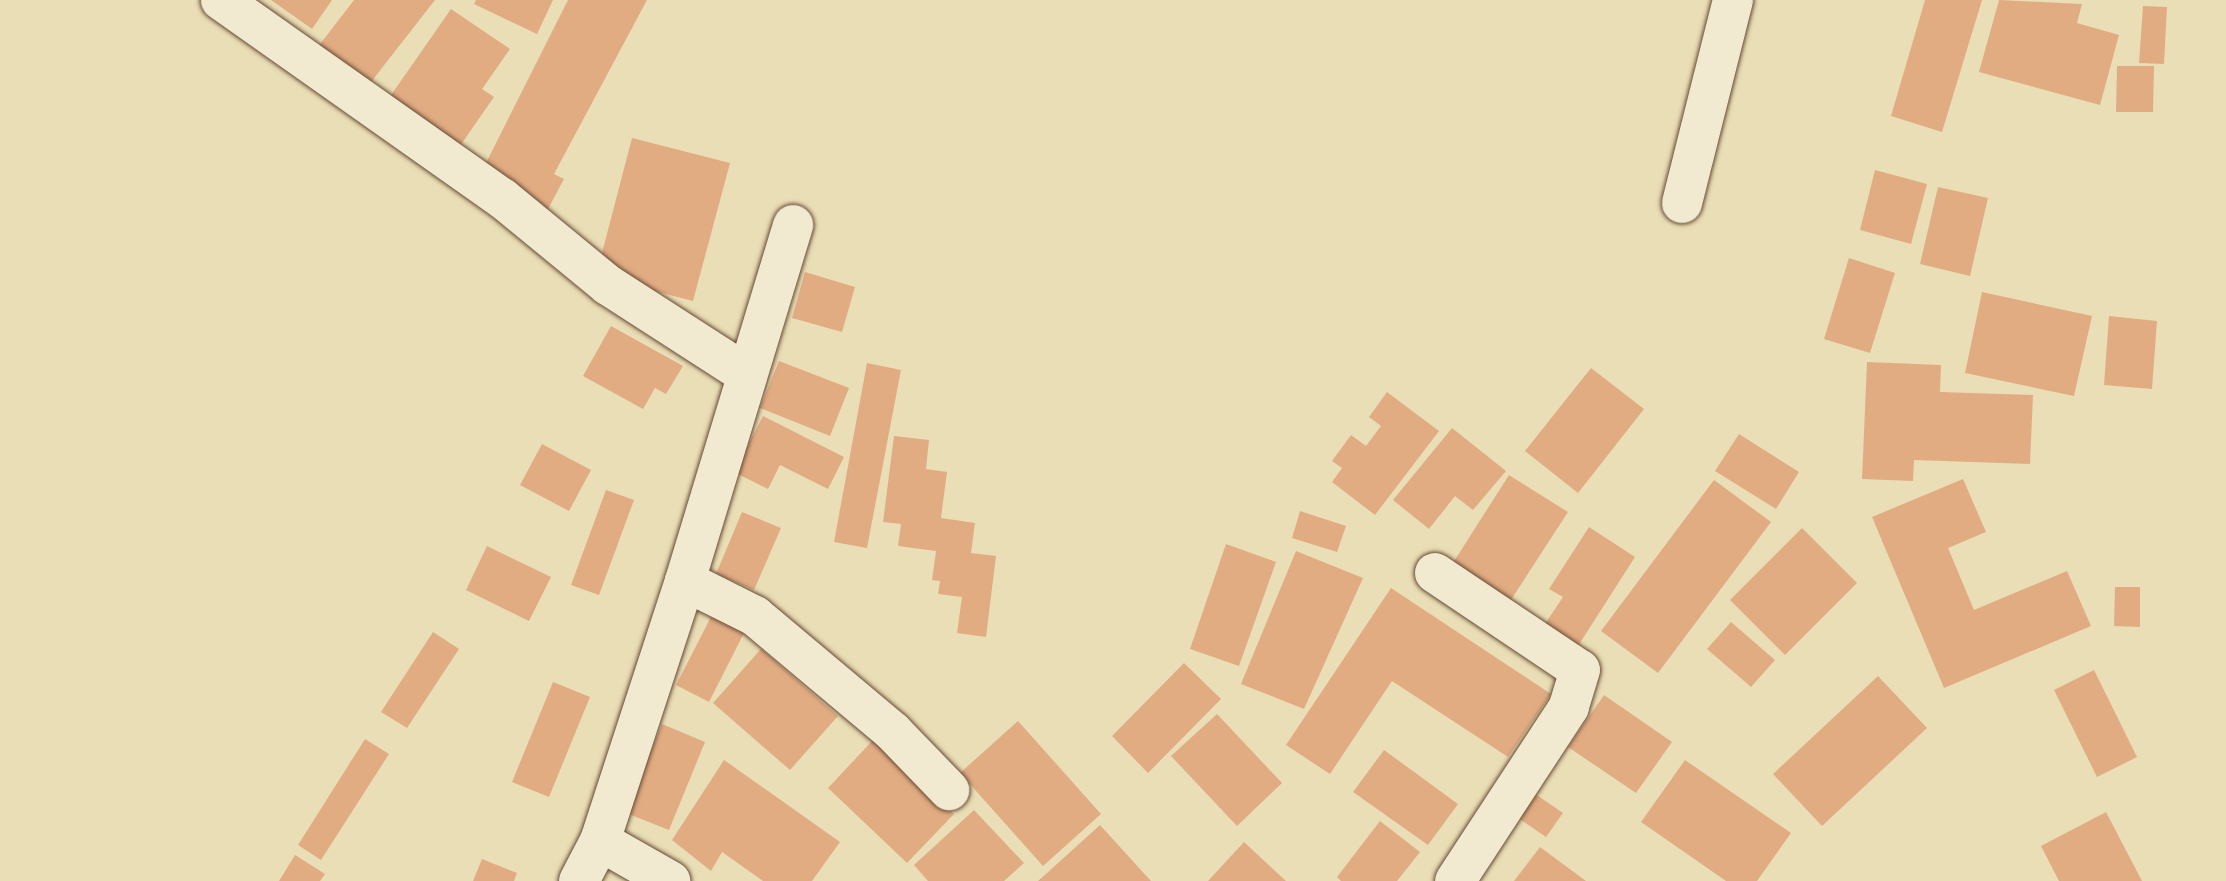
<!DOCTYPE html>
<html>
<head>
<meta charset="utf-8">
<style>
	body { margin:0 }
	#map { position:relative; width:2226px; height:881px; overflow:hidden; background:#eadeb6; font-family:"Libre Caslon Text",serif }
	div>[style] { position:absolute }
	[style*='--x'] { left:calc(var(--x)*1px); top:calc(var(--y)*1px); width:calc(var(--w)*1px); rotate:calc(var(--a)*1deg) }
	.building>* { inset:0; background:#e2ac83 }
	.roads { filter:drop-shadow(0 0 2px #664a33) drop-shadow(0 0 2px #664a33) }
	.minor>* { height:40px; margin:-20px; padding:0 20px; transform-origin:20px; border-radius:20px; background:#f1ead0 }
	span { translate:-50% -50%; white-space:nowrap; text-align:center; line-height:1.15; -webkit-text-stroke:8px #f1ead0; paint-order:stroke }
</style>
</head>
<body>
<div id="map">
	<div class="building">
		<i style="clip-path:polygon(271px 0,332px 0,312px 29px)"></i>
		<i style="clip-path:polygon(354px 0,435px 0,364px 91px,314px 52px)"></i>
		<i style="clip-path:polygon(476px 0,553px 0,537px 34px,474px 4px)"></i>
		<i style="clip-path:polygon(568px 0,647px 0,554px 174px,564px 179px,547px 211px,479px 177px)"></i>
		<i style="clip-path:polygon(1925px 0,1982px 0,1942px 132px,1891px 116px)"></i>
		<i style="clip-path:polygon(1999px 0,2082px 4px,2077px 23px,2119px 35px,2100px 105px,1979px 72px)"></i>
		<i style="clip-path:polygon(2143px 6px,2167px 7px,2164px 64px,2139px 63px)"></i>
		<i style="clip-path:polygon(451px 9px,510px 49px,482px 89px,494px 97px,453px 156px,382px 108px)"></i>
		<i style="clip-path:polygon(2117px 66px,2154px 66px,2153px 112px,2116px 112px)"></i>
		<i style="clip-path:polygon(632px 138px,730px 163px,693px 301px,596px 276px)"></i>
		<i style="clip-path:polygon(1875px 170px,1927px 184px,1911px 244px,1860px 230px)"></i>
		<i style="clip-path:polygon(1938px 187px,1988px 198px,1970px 276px,1920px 264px)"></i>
		<i style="clip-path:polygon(1849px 258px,1895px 273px,1870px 353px,1824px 339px)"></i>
		<i style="clip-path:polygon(805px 272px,855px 287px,842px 332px,792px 318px)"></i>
		<i style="clip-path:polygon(1982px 292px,2092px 316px,2074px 396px,1965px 373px)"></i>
		<i style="clip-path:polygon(2109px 316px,2157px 321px,2152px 389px,2104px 385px)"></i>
		<i style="clip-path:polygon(611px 326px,683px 366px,666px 394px,655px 388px,643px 409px,583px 376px)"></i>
		<i style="clip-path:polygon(779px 361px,849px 388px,830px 436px,760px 408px)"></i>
		<i style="clip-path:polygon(1867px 362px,1941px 365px,1940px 392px,2033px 395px,2030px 464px,1914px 460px,1913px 481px,1862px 479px)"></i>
		<i style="clip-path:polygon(867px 363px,901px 370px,867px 548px,834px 542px)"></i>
		<i style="clip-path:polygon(1591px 368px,1644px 409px,1578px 493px,1525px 451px)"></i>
		<i style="clip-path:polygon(1387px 392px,1439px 431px,1375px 515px,1332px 482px,1342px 468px,1332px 461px,1351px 435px,1366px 446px,1381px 426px,1369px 417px)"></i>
		<i style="clip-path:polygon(763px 416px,844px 457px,828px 489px,780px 465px,768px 489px,734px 472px)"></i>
		<i style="clip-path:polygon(1452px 428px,1506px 471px,1473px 510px,1455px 496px,1429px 529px,1393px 500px)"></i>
		<i style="clip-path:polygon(1739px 434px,1799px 472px,1776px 509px,1715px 471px)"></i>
		<i style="clip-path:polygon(894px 436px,929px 440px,926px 469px,947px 472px,941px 518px,975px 523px,971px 553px,996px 556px,986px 637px,957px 633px,962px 597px,938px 594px,940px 581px,932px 580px,936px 551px,898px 546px,901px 524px,883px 522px)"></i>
		<i style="clip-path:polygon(542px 444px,591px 470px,569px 511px,520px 485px)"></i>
		<i style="clip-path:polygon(1509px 475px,1568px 512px,1509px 603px,1451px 566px)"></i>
		<i style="clip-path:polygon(1963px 479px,1986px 532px,1948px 548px,1974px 610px,2067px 571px,2091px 626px,1944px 688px,1872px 517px)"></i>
		<i style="clip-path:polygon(1714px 480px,1771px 522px,1658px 673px,1601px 631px)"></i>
		<i style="clip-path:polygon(606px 490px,634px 500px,599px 595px,571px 585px)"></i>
		<i style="clip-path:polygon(1300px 511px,1346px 526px,1337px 552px,1292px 538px)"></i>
		<i style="clip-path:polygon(742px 512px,781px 528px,754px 590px,716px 574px)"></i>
		<i style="clip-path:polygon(1589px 527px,1635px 557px,1578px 646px,1545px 624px,1563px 597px,1549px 589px)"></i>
		<i style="clip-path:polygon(1802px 528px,1857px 583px,1785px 655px,1730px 600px)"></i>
		<i style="clip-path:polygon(1226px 544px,1276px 562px,1239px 666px,1190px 649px)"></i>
		<i style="clip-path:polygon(487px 546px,551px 577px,529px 621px,466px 590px)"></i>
		<i style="clip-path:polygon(1296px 551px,1363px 578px,1304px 709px,1241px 684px)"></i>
		<i style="clip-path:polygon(2115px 587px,2140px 587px,2140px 627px,2114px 626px)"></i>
		<i style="clip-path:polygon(1391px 588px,1551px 694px,1508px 757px,1392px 681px,1330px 774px,1286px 745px)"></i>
		<i style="clip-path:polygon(712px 615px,745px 631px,709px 702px,676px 685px)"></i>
		<i style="clip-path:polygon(1731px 622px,1775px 660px,1751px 687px,1707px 649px)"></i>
		<i style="clip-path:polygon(433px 632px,459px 649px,407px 728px,381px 712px)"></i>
		<i style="clip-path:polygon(761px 649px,838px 716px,790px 770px,713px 703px)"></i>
		<i style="clip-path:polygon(1184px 663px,1221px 699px,1148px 773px,1112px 736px)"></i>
		<i style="clip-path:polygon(2094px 670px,2137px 757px,2097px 777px,2054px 690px)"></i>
		<i style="clip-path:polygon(1878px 676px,1927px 728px,1822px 826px,1773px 774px)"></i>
		<i style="clip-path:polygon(553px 682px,590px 697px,549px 797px,512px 782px)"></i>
		<i style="clip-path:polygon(1604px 695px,1672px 742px,1636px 793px,1568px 747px)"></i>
		<i style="clip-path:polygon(1217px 714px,1282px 783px,1237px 826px,1171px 756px)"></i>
		<i style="clip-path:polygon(1018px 721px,1101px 814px,1043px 866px,960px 773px)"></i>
		<i style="clip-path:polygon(662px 724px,705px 742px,669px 830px,626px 813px)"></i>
		<i style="clip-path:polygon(365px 739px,389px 754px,321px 860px,298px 845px)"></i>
		<i style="clip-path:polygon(874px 739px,954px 814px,907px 863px,828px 788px)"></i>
		<i style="clip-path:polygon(1384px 750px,1458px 804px,1428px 845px,1353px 792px)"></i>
		<i style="clip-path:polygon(724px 760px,840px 842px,812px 881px,763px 881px,722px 852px,711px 871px,672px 840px)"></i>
		<i style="clip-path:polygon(1685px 760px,1791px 833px,1757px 881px,1726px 881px,1641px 822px)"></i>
		<i style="clip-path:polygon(1528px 789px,1563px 813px,1546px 837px,1511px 813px)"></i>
		<i style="clip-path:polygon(974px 810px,1024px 863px,1004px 881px,928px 881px,914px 865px)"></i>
		<i style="clip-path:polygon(2106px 812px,2142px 881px,2059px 881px,2041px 846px)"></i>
		<i style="clip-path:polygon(1380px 821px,1420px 852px,1397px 881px,1341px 881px,1337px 877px)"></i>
		<i style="clip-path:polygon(1100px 825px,1151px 881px,1038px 881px,1047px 873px)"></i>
		<i style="clip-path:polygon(1244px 842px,1286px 881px,1208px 881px)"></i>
		<i style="clip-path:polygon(1540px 847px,1586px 881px,1514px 881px)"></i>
		<i style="clip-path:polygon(295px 855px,325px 874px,320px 881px,279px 881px)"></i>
		<i style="clip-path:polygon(482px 859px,517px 873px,514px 881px,473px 881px)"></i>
	</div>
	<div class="roads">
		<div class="minor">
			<i style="--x:221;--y:0;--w:344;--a:35.2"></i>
			<i style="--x:502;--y:198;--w:137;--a:39.4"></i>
			<i style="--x:608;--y:285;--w:164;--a:32.8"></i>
			<i style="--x:1682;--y:203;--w:209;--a:-75.9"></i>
			<i style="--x:1435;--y:573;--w:174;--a:33.8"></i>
			<i style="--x:1580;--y:670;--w:39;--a:107"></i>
			<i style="--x:1569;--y:707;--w:208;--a:123.2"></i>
			<i style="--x:685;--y:581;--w:78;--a:26.6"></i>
			<i style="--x:755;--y:616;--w:180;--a:40"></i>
			<i style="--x:893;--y:732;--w:81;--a:46"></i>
			<i style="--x:600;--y:841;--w:81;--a:29.7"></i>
			<i style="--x:579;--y:881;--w:45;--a:-62.3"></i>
			<i style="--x:600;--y:841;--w:274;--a:-71.9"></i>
			<i style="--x:685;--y:581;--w:372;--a:-73.1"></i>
		</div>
	</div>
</div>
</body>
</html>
